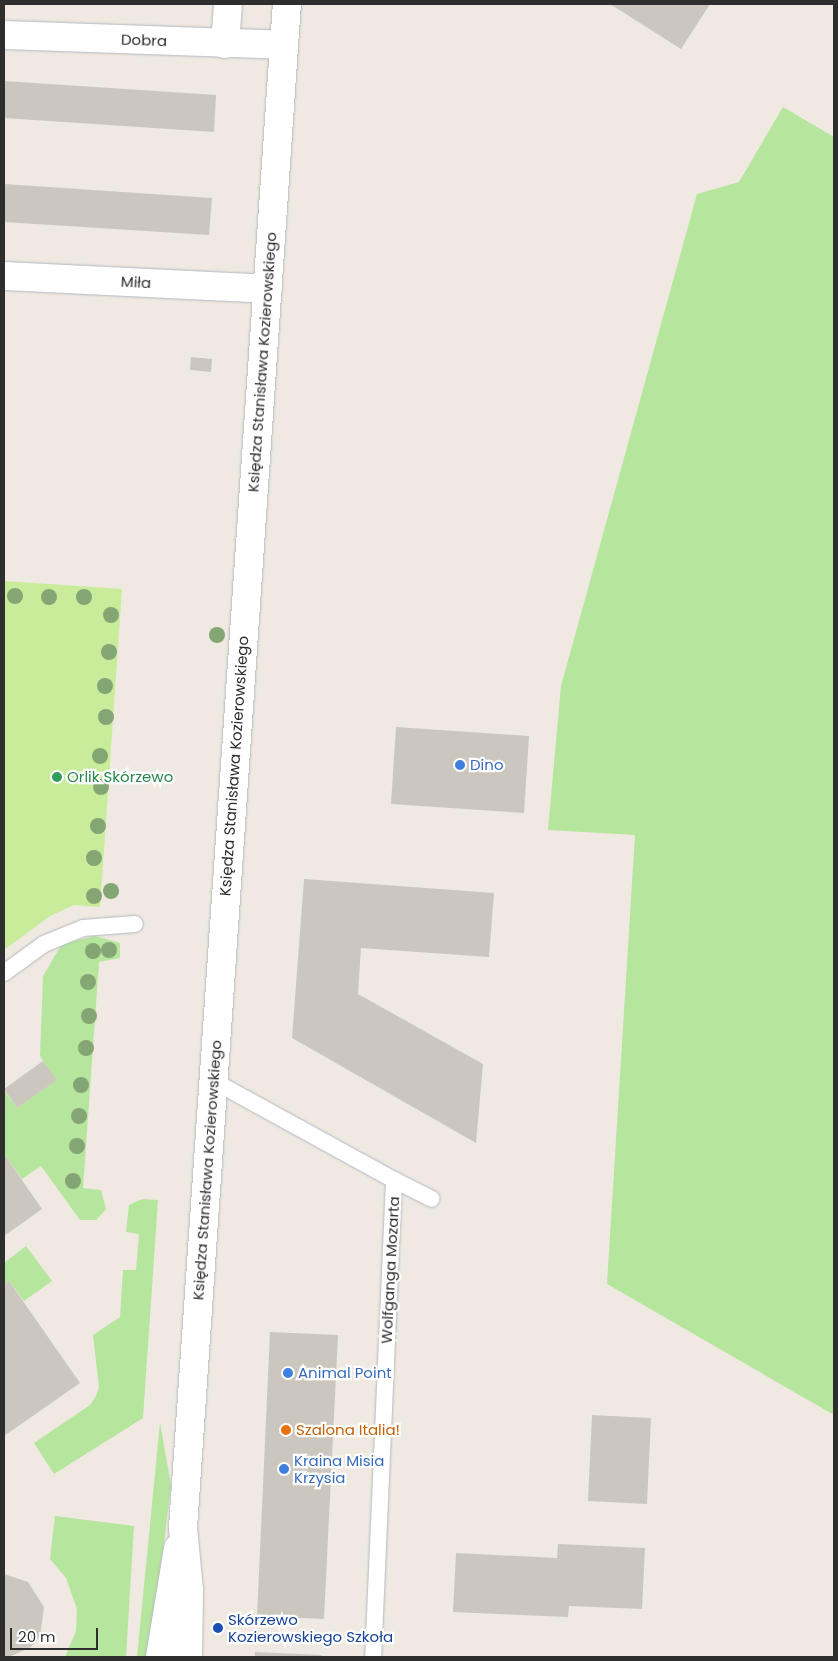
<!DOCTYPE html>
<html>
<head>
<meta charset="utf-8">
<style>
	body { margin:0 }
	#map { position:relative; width:838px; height:1661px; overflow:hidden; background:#efe9e1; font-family:Poppins,sans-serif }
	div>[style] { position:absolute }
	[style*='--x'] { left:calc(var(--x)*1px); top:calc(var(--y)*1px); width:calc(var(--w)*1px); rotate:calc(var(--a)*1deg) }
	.green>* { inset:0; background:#b6e59e }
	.pitch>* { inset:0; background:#c9ec9a }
	.building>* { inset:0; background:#cbc7bf }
	.roads { filter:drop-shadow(0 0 1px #b4b7c1) drop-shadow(0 0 1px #b4b7c1) }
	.lane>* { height:16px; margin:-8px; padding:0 8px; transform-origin:8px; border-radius:8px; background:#fff }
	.street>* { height:28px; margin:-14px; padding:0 14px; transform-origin:14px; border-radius:14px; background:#fff }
	.secondary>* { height:28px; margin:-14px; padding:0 14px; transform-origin:14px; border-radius:14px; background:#fff }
	.trees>* { width:16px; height:16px; margin:-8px; border-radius:50%; background:#84a574 }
	.dots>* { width:14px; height:14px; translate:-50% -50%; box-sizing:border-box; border:2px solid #fff; border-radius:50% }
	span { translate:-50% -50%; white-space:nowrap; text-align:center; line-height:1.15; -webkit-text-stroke:4.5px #fff; paint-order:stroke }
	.street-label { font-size:15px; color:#2e2e2e }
	.shop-label { font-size:15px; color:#366cbe }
	.left { translate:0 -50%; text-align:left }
	.leisure-label { font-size:15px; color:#27864d }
	.food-label { font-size:15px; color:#c56008 }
	.transit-label { font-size:15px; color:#164399 }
	.frame { position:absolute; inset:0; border:5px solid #2e2e2e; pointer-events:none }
	.scale { position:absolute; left:10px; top:1628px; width:88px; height:22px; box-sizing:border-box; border:2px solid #2e2e2e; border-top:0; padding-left:6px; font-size:15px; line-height:18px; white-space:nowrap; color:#2e2e2e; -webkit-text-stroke:4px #fff; paint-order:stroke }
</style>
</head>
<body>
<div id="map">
	<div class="green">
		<i style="clip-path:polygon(783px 107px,834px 137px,834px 1415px,607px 1284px,635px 835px,548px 830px,561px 686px,697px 194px,739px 182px)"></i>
		<i style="clip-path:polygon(95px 936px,120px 943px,120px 958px,99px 962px,83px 1188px,101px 1190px,106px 1209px,96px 1220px,80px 1220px,41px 1166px,22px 1179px,4px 1154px,4px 1090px,17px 1108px,56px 1080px,40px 1056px,43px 976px,62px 944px)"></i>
		<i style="clip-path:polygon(142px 1199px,158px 1200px,143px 1418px,54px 1474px,34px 1443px,90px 1405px,96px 1396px,99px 1387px,93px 1335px,120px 1317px,123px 1270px,136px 1270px,139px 1234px,126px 1232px,129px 1205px)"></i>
		<i style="clip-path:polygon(26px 1246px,52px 1281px,24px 1301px,9px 1281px,4px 1285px,4px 1263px)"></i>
		<i style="clip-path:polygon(160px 1423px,171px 1485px,150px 1657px,137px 1657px)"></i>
		<i style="clip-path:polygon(55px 1516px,134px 1526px,126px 1657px,65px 1657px,76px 1631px,77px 1609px,66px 1578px,50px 1559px)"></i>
	</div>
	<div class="pitch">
		<i style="clip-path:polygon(4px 581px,122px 589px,100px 907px,74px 905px,50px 916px,4px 950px)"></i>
	</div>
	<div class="building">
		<i style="clip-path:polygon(610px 4px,710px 4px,681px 49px)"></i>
		<i style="clip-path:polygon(4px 81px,216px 95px,214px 132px,4px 118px)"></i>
		<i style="clip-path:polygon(4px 184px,212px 198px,209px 235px,4px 222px)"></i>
		<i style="clip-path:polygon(191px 357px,212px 359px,211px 372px,190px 370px)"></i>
		<i style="clip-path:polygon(396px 727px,529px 736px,524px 813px,391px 804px)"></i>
		<i style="clip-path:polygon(304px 879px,494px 893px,489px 957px,361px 948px,358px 994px,483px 1064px,476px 1143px,292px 1038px)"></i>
		<i style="clip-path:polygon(43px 1061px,57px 1080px,17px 1108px,4px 1089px)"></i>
		<i style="clip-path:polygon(4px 1154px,42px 1209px,4px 1236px)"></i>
		<i style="clip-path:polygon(9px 1281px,80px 1383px,4px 1436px,4px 1285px)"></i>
		<i style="clip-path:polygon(270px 1332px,338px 1335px,324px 1619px,257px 1616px)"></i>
		<i style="clip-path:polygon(592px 1415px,651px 1418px,647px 1504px,588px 1501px)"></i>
		<i style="clip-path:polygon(558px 1544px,645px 1548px,642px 1609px,569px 1606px,568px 1617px,453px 1612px,456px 1553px,557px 1558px)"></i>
		<i style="clip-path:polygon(4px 1574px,28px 1582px,44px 1607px,40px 1636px,31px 1647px,9px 1657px,4px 1657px)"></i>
		<i style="clip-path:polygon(255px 1652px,322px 1655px,322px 1657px,255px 1657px)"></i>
	</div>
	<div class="roads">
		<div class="lane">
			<i style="--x:4;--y:973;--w:49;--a:-35.9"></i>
			<i style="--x:44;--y:944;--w:42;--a:-22.3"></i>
			<i style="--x:83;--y:928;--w:52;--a:-4.4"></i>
			<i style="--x:212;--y:1080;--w:208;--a:28.8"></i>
			<i style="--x:394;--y:1180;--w:477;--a:92.5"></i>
			<i style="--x:394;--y:1180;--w:42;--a:26.6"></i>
		</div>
		<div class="street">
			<i style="--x:4;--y:35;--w:280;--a:2"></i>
			<i style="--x:225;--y:44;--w:40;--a:-85.7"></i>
			<i style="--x:4;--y:276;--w:264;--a:2.8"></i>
		</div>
		<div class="secondary">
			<i style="--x:160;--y:1657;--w:110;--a:-80.6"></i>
			<i style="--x:188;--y:1657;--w:67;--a:-89.1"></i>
			<i style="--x:189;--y:1590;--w:62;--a:-95.5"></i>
			<i style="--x:183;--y:1528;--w:1528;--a:-86.1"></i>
		</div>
	</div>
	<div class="trees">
		<i style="left:15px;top:596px"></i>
		<i style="left:49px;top:597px"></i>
		<i style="left:84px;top:597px"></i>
		<i style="left:111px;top:615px"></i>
		<i style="left:217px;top:635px"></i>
		<i style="left:109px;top:652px"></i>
		<i style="left:105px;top:686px"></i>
		<i style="left:106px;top:717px"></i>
		<i style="left:100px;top:756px"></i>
		<i style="left:101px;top:787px"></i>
		<i style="left:98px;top:826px"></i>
		<i style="left:94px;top:858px"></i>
		<i style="left:111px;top:891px"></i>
		<i style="left:94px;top:896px"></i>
		<i style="left:109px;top:950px"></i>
		<i style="left:93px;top:951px"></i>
		<i style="left:88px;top:982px"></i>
		<i style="left:89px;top:1016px"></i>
		<i style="left:86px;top:1048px"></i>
		<i style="left:81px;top:1085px"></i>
		<i style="left:79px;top:1116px"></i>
		<i style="left:77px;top:1146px"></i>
		<i style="left:73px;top:1181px"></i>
	</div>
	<div class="dots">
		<i style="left:460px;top:765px;background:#3f7fe0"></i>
		<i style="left:57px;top:777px;background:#2e9e5b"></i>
		<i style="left:288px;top:1373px;background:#3f7fe0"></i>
		<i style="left:286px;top:1430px;background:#e8710a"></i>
		<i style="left:284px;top:1469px;background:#3f7fe0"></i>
		<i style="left:218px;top:1628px;background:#1a4fb4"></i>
	</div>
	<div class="street-label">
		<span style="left:144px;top:40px;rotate:2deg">Dobra</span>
		<span style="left:136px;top:282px;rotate:3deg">Miła</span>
		<span style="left:262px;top:362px;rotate:-86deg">Księdza Stanisława Kozierowskiego</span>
		<span style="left:234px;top:766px;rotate:-86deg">Księdza Stanisława Kozierowskiego</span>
		<span style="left:207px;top:1170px;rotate:-86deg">Księdza Stanisława Kozierowskiego</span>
		<span style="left:390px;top:1270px;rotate:-87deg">Wolfganga Mozarta</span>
	</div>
	<div class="shop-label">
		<span class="left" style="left:470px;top:765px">Dino</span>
		<span class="left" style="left:298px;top:1373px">Animal Point</span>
		<span class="left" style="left:294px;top:1469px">Kraina Misia<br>Krzysia</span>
	</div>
	<div class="leisure-label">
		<span class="left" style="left:67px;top:777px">Orlik Skórzewo</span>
	</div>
	<div class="food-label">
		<span class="left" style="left:296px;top:1430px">Szalona Italia!</span>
	</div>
	<div class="transit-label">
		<span class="left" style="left:228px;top:1628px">Skórzewo<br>Kozierowskiego Szkoła</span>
	</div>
	<div class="frame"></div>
	<div class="scale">20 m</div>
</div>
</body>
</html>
